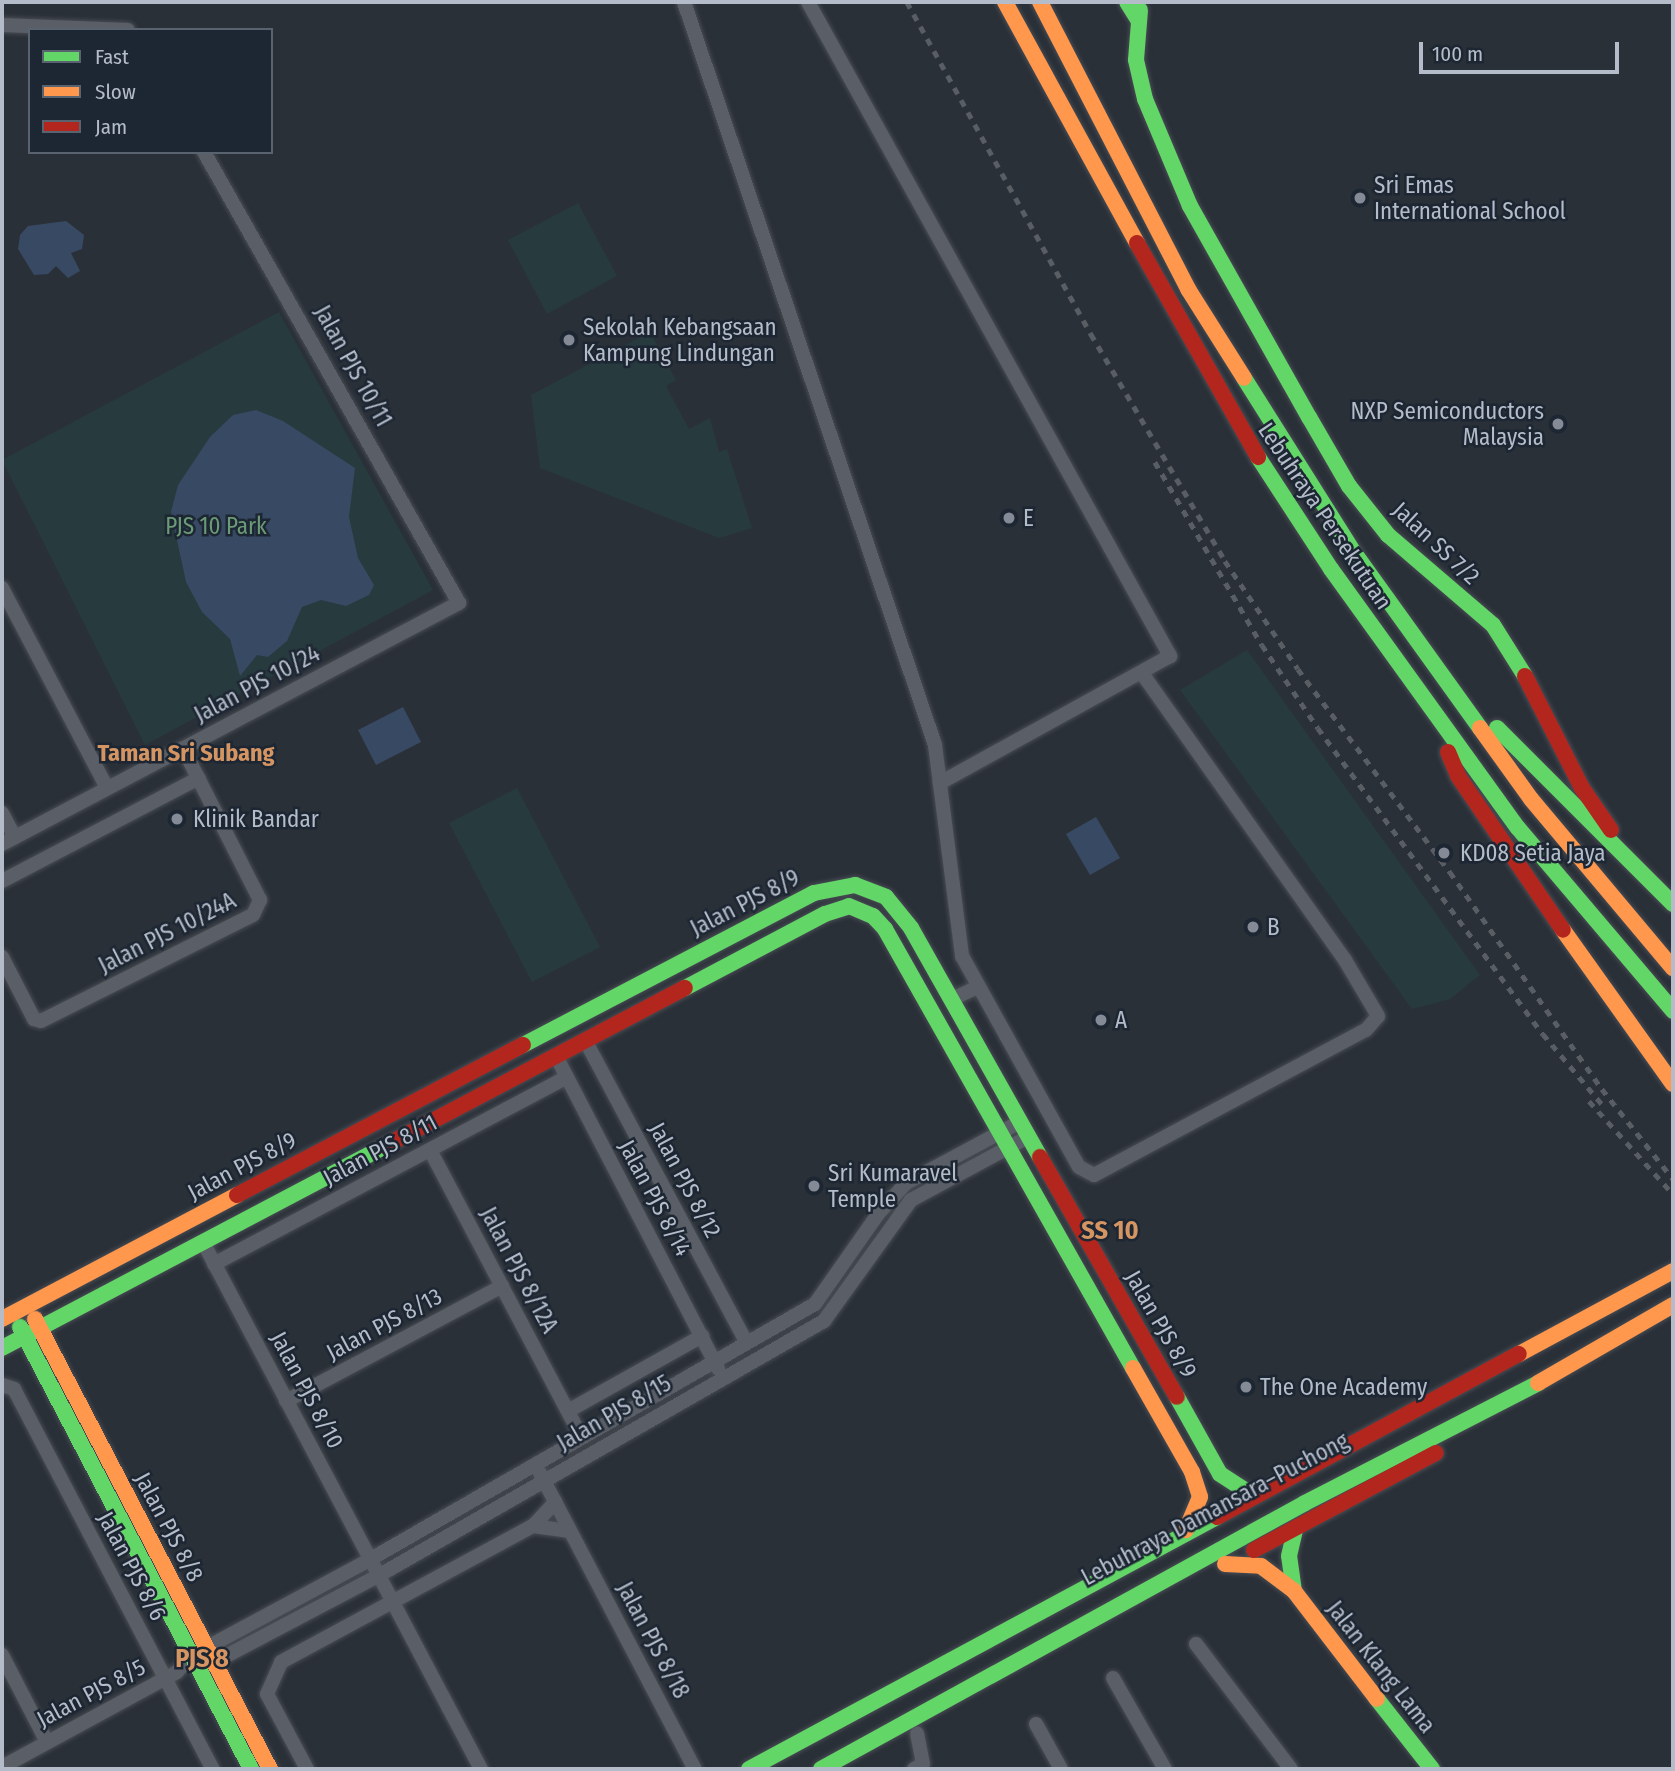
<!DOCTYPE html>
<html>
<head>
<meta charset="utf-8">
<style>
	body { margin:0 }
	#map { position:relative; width:1675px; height:1771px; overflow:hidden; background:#2a3038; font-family:"Fira Sans Condensed",sans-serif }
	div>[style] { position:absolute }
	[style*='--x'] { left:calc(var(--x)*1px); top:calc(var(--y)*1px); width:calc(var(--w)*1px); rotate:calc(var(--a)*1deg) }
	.green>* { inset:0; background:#273a3e }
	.water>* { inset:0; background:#384963 }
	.roads { filter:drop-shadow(0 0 2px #484c53) drop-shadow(0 0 2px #484c53) }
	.street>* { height:14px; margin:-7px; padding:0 7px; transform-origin:7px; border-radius:7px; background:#5a5e66 }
	.fast>* { height:16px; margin:-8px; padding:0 8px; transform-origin:8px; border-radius:8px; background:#63d668 }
	.slow>* { height:16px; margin:-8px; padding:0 8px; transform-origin:8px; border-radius:8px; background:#ff974d }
	.jam>* { height:16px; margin:-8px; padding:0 8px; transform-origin:8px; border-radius:8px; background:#b3261e }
	.rail>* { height:4.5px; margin-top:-2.25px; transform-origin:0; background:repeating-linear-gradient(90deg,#595d64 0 7px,transparent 0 14px) }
	.dots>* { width:19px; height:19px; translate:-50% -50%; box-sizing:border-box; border:4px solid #1d2633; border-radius:50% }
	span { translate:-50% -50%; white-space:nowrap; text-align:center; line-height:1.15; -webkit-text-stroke:5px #1d2633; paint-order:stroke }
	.poi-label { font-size:23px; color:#b4bcc9 }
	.left { translate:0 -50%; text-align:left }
	.right { translate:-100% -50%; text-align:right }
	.street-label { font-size:23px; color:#b4bcc9 }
	.park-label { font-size:23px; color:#6b9a76 }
	.neighbourhood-label { font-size:24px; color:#d59563; font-weight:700 }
	.quarter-label { font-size:26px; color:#d59563; font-weight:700 }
	.frame { position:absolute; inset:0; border:4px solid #b4bcc9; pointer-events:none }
	.legend { position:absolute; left:28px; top:28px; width:245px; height:126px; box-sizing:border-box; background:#1d2633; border:2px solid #59626f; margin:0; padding:9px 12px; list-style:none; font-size:21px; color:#b4bcc9 }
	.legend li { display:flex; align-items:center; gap:14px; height:35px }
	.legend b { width:35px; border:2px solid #59626f }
	.scale { position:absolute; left:1419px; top:42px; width:200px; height:32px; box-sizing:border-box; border:4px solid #b4bcc9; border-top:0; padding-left:9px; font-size:21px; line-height:24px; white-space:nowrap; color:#b4bcc9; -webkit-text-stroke:5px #1d2633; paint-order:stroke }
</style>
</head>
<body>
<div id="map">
	<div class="green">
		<i style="clip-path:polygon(578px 203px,617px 276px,547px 314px,508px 240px)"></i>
		<i style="clip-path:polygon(279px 312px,433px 590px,145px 745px,2px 460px)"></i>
		<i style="clip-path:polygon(650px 332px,676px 380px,666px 386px,689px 429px,710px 418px,719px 452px,727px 449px,752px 528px,719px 538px,540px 468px,531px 395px)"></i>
		<i style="clip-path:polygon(1247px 650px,1480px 975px,1450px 999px,1412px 1009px,1180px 690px)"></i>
		<i style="clip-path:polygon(517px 788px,600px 947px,532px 982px,449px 823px)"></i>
	</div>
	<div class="water">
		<i style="clip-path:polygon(66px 221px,84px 235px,82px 249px,71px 253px,80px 271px,68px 278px,56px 266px,48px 274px,34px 275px,18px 249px,20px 235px,28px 226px)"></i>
		<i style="clip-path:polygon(256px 410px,283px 421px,355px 468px,349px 517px,358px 558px,374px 585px,369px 595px,346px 606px,321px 600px,302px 607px,287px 641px,268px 657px,257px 655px,240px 676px,230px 639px,202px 612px,186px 582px,171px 512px,178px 485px,210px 437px,233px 415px)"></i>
		<i style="clip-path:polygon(403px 707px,421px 742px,376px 765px,358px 730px)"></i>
		<i style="clip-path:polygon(1096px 817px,1120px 858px,1090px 875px,1066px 834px)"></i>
	</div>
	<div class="roads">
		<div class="street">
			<i style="--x:684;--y:2;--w:784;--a:71.33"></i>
			<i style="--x:935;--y:745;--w:213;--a:82.7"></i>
			<i style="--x:962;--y:956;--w:241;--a:61"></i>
			<i style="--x:1079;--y:1167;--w:17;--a:28"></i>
			<i style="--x:1094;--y:1175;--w:308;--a:-28.1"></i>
			<i style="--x:1366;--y:1030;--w:18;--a:-49"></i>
			<i style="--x:1378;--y:1016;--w:65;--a:-120.5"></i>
			<i style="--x:1345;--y:960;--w:352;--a:-125.3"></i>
			<i style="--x:808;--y:2;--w:748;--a:61.03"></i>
			<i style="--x:1170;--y:656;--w:263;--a:151.1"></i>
			<i style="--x:2;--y:25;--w:126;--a:2.3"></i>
			<i style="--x:2;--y:588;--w:226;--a:62.3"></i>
			<i style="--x:2;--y:813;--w:27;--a:62"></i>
			<i style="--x:2;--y:844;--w:517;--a:-27.81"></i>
			<i style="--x:459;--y:603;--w:518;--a:-119.48"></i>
			<i style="--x:2;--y:881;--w:222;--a:-27.6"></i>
			<i style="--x:2;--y:957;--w:70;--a:62.7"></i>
			<i style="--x:34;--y:1019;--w:7;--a:16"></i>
			<i style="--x:41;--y:1021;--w:237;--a:-26.6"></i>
			<i style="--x:253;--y:915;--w:17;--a:-65"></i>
			<i style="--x:260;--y:900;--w:170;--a:-116.9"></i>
			<i style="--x:952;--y:999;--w:29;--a:-25"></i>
			<i style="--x:585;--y:1040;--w:342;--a:61.9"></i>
			<i style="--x:556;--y:1056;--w:352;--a:62.6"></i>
			<i style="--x:430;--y:1150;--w:324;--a:62.2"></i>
			<i style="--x:203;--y:1242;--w:596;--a:62.19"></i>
			<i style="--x:214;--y:1264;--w:399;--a:-27.9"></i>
			<i style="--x:2;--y:1385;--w:13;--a:18"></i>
			<i style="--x:14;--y:1389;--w:429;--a:62.4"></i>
			<i style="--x:286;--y:1401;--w:245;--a:-28"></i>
			<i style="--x:568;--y:1411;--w:154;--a:-29.2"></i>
			<i style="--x:540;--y:1473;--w:334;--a:62.4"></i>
			<i style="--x:533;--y:1526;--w:37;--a:8"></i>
			<i style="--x:1196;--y:1644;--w:157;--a:52.8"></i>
			<i style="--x:2;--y:1655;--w:98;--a:62.7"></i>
			<i style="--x:207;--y:1666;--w:193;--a:-27.8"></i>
			<i style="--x:378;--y:1576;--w:514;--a:-29.76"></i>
			<i style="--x:824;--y:1321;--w:149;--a:-54.3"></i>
			<i style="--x:911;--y:1200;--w:133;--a:-28.3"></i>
			<i style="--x:1113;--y:1678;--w:105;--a:60.3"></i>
			<i style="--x:1036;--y:1724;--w:51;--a:60.9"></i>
			<i style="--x:2;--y:1767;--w:199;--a:-28.5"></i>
			<i style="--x:177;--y:1672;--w:21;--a:-49"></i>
			<i style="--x:191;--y:1656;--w:202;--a:-28.3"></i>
			<i style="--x:369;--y:1560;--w:514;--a:-29.86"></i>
			<i style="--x:815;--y:1304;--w:110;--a:-55"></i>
			<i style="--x:878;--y:1214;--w:42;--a:-47.9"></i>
			<i style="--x:906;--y:1183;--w:129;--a:-28.2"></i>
			<i style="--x:307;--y:1769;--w:85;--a:-118.1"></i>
			<i style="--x:267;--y:1694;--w:35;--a:-66"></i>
			<i style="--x:281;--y:1662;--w:286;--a:-28.4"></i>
			<i style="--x:533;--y:1526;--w:33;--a:-47"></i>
			<i style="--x:914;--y:1769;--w:10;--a:-29"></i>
			<i style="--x:923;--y:1764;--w:31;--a:-101"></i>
		</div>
		<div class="fast">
			<i style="--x:1127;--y:2;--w:22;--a:58"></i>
			<i style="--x:1140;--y:10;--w:50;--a:94.6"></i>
			<i style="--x:1136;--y:60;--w:40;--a:77"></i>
			<i style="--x:1145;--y:99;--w:116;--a:67.2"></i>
			<i style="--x:1190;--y:206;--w:242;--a:60.6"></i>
			<i style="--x:1309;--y:417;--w:80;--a:59.9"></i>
			<i style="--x:1349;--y:486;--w:63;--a:51.5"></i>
			<i style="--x:1388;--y:535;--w:138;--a:40.6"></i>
			<i style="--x:1493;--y:625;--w:60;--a:57.9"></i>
			<i style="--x:1244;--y:378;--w:208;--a:57.8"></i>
			<i style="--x:1355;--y:554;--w:214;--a:54.3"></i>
			<i style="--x:1258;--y:457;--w:134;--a:56.9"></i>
			<i style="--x:1331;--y:569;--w:319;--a:54.2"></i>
			<i style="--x:1518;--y:828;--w:240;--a:49.7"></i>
			<i style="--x:1497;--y:728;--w:249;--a:45"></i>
			<i style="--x:685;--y:988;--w:158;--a:-27.9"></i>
			<i style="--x:825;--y:914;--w:25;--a:-18"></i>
			<i style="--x:849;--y:906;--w:26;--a:23"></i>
			<i style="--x:873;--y:916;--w:18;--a:47"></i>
			<i style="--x:885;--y:929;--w:504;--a:60.54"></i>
			<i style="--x:523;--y:1045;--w:328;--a:-27.6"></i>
			<i style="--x:814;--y:893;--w:42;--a:-11"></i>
			<i style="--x:855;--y:885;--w:33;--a:21"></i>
			<i style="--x:886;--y:897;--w:40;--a:51"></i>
			<i style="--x:911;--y:928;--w:263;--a:60.6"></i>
			<i style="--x:20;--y:1327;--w:499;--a:62.4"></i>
			<i style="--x:2;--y:1348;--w:433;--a:-27.8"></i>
			<i style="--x:1177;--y:1397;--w:88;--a:60.8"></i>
			<i style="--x:1220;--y:1474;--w:40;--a:32.9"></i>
			<i style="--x:1294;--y:1591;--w:35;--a:-98"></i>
			<i style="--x:1289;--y:1556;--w:27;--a:-77"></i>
			<i style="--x:1377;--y:1699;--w:89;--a:51.8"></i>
			<i style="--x:749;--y:1769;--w:532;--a:-28.3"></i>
			<i style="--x:821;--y:1769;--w:552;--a:-28.79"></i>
			<i style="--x:1305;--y:1503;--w:262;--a:-27.2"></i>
		</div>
		<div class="slow">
			<i style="--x:1005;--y:2;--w:275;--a:61.3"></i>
			<i style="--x:1040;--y:2;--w:323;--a:62.7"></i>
			<i style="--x:1188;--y:289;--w:105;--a:57.8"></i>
			<i style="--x:1480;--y:728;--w:87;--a:54.3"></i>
			<i style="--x:1531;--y:799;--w:221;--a:50"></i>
			<i style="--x:1563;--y:930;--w:189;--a:54.5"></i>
			<i style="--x:2;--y:1319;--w:266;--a:-27.8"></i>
			<i style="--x:35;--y:1319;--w:508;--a:62.43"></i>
			<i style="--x:1519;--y:1354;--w:175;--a:-28.3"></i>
			<i style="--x:1133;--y:1368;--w:120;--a:60.4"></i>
			<i style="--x:1192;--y:1472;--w:26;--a:72"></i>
			<i style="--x:1200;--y:1497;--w:36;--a:113"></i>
			<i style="--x:1538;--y:1383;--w:156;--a:-30"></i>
			<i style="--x:1225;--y:1564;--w:36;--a:3"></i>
			<i style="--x:1261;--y:1566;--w:41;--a:37.1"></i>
			<i style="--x:1294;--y:1591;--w:136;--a:52.5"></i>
		</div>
		<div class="jam">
			<i style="--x:1137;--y:243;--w:246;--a:60.5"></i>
			<i style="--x:1525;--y:676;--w:126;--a:63"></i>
			<i style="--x:1582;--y:788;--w:51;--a:55.4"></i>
			<i style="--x:1448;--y:752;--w:26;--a:67"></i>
			<i style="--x:1458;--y:776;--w:186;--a:55.7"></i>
			<i style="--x:385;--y:1146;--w:339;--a:-27.8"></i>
			<i style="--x:1040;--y:1157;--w:276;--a:60.3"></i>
			<i style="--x:237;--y:1195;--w:323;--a:-27.7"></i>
			<i style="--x:1217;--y:1517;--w:343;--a:-28.4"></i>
			<i style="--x:1254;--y:1550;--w:206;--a:-28.1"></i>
		</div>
	</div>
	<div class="rail">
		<i style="--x:907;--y:2;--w:380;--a:61"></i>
		<i style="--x:1091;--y:334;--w:264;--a:59.4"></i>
		<i style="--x:1225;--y:561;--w:130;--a:55.9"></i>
		<i style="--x:1298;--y:669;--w:254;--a:53.2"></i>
		<i style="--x:1450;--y:872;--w:265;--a:55"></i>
		<i style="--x:1602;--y:1089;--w:115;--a:51.7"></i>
		<i style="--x:1155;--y:462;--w:212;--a:59.7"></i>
		<i style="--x:1262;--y:645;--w:100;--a:56"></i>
		<i style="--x:1318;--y:728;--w:380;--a:53.7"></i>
		<i style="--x:1543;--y:1034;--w:92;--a:49.9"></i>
		<i style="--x:1589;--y:1101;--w:125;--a:47.9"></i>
	</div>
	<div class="dots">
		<i style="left:1360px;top:198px;background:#848b96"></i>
		<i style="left:569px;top:340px;background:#848b96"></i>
		<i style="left:1558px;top:424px;background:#848b96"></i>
		<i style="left:1009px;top:518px;background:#848b96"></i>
		<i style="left:177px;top:819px;background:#848b96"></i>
		<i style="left:1444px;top:853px;background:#848b96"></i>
		<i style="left:1253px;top:927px;background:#848b96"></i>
		<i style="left:1101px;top:1020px;background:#848b96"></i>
		<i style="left:814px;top:1186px;background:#848b96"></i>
		<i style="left:1246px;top:1387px;background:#848b96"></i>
	</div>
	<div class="poi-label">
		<span class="left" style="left:1374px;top:198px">Sri Emas<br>International School</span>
		<span class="left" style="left:583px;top:340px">Sekolah Kebangsaan<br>Kampung Lindungan</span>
		<span class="right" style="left:1544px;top:424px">NXP Semiconductors<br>Malaysia</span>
		<span class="left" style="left:1023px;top:518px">E</span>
		<span class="left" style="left:193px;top:819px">Klinik Bandar</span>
		<span class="left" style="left:1460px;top:853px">KD08 Setia Jaya</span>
		<span class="left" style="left:1267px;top:927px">B</span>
		<span class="left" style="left:1115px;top:1020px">A</span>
		<span class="left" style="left:828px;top:1186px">Sri Kumaravel<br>Temple</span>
		<span class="left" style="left:1260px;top:1387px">The One Academy</span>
	</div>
	<div class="street-label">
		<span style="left:353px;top:366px;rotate:61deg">Jalan PJS 10/11</span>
		<span style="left:1325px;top:516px;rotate:56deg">Lebuhraya Persekutuan</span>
		<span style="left:1436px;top:543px;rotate:43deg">Jalan SS 7/2</span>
		<span style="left:257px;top:684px;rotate:-28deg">Jalan PJS 10/24</span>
		<span style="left:745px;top:903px;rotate:-27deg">Jalan PJS 8/9</span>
		<span style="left:167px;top:933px;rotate:-27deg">Jalan PJS 10/24A</span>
		<span style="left:380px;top:1150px;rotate:-28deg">Jalan PJS 8/11</span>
		<span style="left:242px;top:1166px;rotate:-28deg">Jalan PJS 8/9</span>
		<span style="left:685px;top:1180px;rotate:62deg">Jalan PJS 8/12</span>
		<span style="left:655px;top:1198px;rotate:62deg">Jalan PJS 8/14</span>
		<span style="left:519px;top:1270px;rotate:62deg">Jalan PJS 8/12A</span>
		<span style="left:384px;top:1324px;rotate:-28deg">Jalan PJS 8/13</span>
		<span style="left:1161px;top:1324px;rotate:60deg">Jalan PJS 8/9</span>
		<span style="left:307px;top:1390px;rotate:62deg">Jalan PJS 8/10</span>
		<span style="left:614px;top:1413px;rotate:-30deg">Jalan PJS 8/15</span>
		<span style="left:1215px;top:1509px;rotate:-28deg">Lebuhraya Damansara–Puchong</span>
		<span style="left:169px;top:1527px;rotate:62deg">Jalan PJS 8/8</span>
		<span style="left:132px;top:1566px;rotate:62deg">Jalan PJS 8/6</span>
		<span style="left:653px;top:1640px;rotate:62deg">Jalan PJS 8/18</span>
		<span style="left:1381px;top:1667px;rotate:52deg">Jalan Klang Lama</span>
		<span style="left:91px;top:1693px;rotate:-28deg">Jalan PJS 8/5</span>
	</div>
	<div class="park-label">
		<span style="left:216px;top:526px">PJS 10 Park</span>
	</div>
	<div class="neighbourhood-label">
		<span style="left:186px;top:754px">Taman Sri Subang</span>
	</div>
	<div class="quarter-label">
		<span style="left:1110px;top:1231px">SS 10</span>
		<span style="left:202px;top:1659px">PJS 8</span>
	</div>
	<div class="frame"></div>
	<ul class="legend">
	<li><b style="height:9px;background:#63d668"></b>Fast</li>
	<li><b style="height:9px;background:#ff974d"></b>Slow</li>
	<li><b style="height:9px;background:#b3261e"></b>Jam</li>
	</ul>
	<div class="scale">100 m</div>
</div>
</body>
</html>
